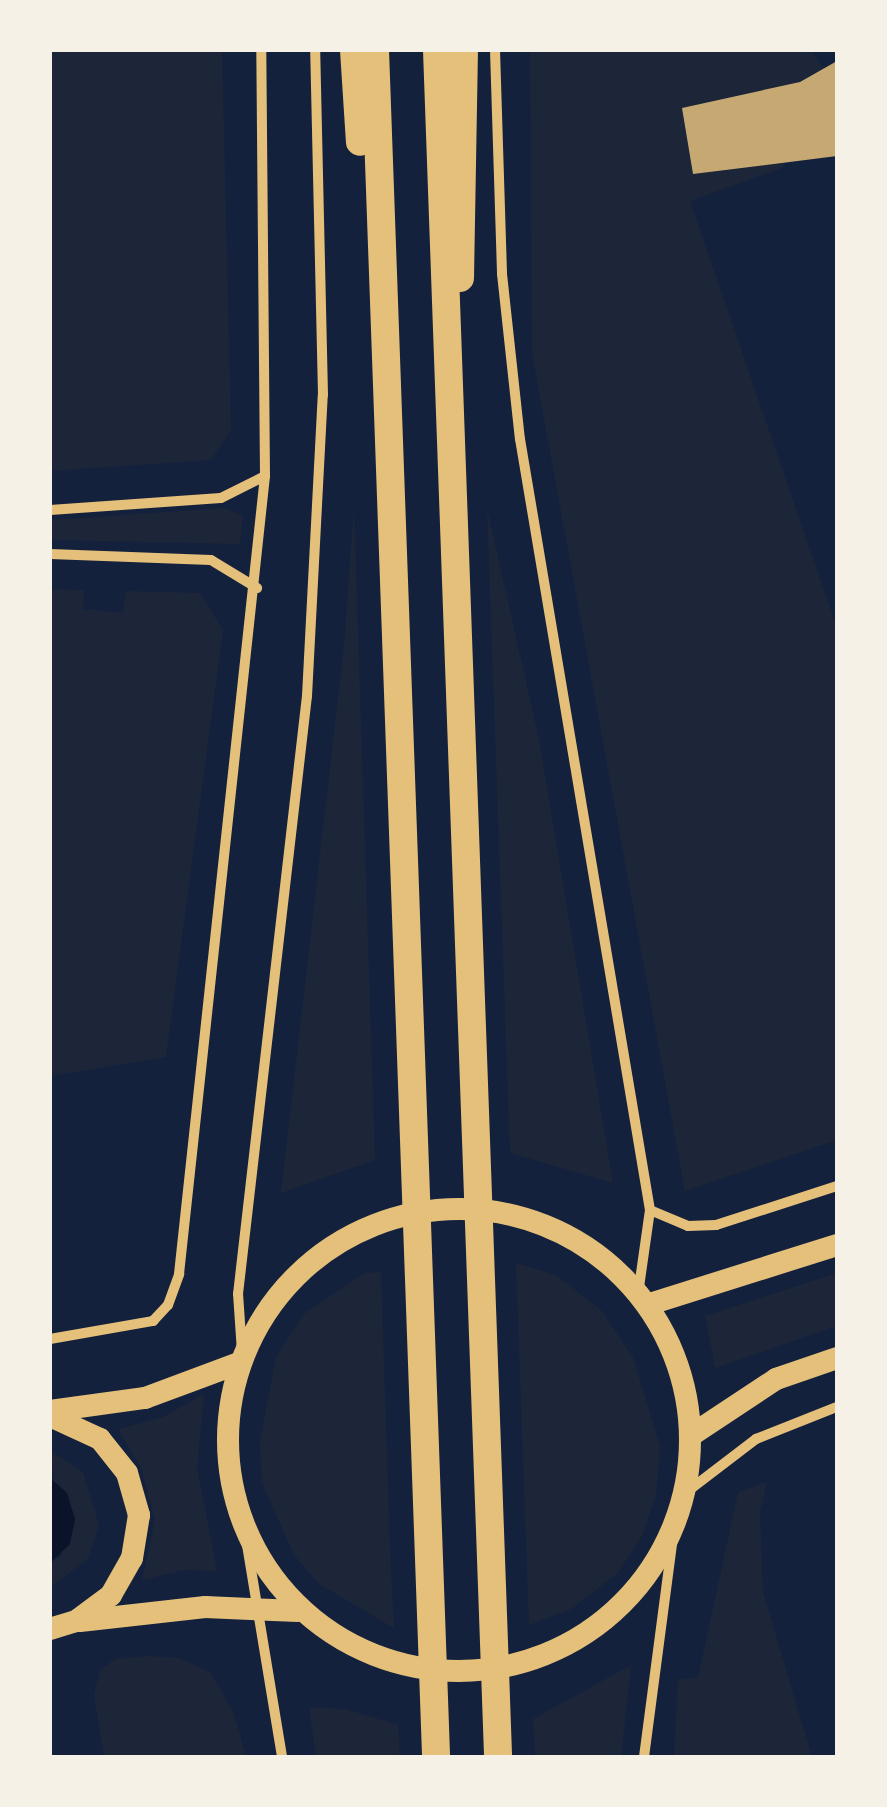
<!DOCTYPE html>
<html>
<head>
<meta charset="utf-8">
<style>
	body { margin:0 }
	#map { position:relative; width:887px; height:1807px; overflow:hidden; background:#14213d; font-family:Quicksand,sans-serif }
	div>[style] { position:absolute }
	[style*='--x'] { left:calc(var(--x)*1px); top:calc(var(--y)*1px); width:calc(var(--w)*1px); rotate:calc(var(--a)*1deg) }
	.green>* { inset:0; background:#1d2539 }
	.water>* { inset:0; background:#0b132b }
	.building>* { inset:0; background:#c6a872 }
	.minor>* { height:10px; margin:-5px; padding:0 5px; transform-origin:5px; border-radius:5px; background:#e5c07b }
	.primary>* { height:22px; margin:-11px; padding:0 11px; transform-origin:11px; border-radius:11px; background:#e5c07b }
	.primary>.ring { margin:-11px; padding:0; box-sizing:content-box; background:none; border:22px solid #e5c07b; border-radius:50% }
	.motorway>* { height:28px; margin:-14px; padding:0 14px; transform-origin:14px; border-radius:14px; background:#e5c07b }
	span { translate:-50% -50%; white-space:nowrap; text-align:center; line-height:1.15; -webkit-text-stroke:9px #f6f1e7; paint-order:stroke }
	.frame { position:absolute; inset:0; border:52px solid #f6f1e7; pointer-events:none }
</style>
</head>
<body>
<div id="map">
	<div class="green">
		<i style="clip-path:polygon(50px 50px,222px 50px,231px 430px,211px 460px,50px 471px)"></i>
		<i style="clip-path:polygon(530px 50px,811px 50px,823px 68px,800px 82px,682px 109px,693px 174px,783px 161px,785px 167px,690px 201px,837px 628px,837px 1140px,685px 1191px,532px 353px)"></i>
		<i style="clip-path:polygon(354px 506px,375px 1160px,281px 1193px,344px 646px)"></i>
		<i style="clip-path:polygon(225px 508px,243px 516px,240px 544px,50px 540px,50px 520px)"></i>
		<i style="clip-path:polygon(487px 508px,539px 740px,613px 1183px,510px 1153px)"></i>
		<i style="clip-path:polygon(50px 589px,84px 590px,83px 609px,123px 613px,126px 591px,200px 593px,223px 630px,166px 1057px,50px 1076px)"></i>
		<i style="clip-path:polygon(516px 1263px,556px 1275px,601px 1310px,633px 1357px,660px 1446px,656px 1495px,642px 1536px,618px 1573px,571px 1609px,529px 1625px)"></i>
		<i style="clip-path:polygon(381px 1272px,390px 1548px,394px 1628px,319px 1584px,294px 1555px,262px 1483px,260px 1442px,276px 1357px,304px 1314px,364px 1273px)"></i>
		<i style="clip-path:polygon(837px 1273px,837px 1326px,715px 1368px,705px 1316px)"></i>
		<i style="clip-path:polygon(204px 1394px,197px 1468px,217px 1571px,184px 1570px,142px 1580px,155px 1520px,141px 1468px,118px 1429px,163px 1417px)"></i>
		<i style="clip-path:polygon(50px 1450px,83px 1472px,99px 1525px,88px 1559px,50px 1587px,50px 1563px,62px 1555px)"></i>
		<i style="clip-path:polygon(767px 1482px,760px 1511px,763px 1592px,812px 1757px,674px 1757px,678px 1679px,698px 1678px,738px 1492px)"></i>
		<i style="clip-path:polygon(147px 1656px,178px 1658px,210px 1672px,233px 1711px,246px 1757px,104px 1757px,94px 1695px,100px 1670px,115px 1659px)"></i>
		<i style="clip-path:polygon(631px 1665px,621px 1757px,535px 1757px,533px 1719px)"></i>
		<i style="clip-path:polygon(309px 1707px,346px 1709px,398px 1725px,400px 1757px,316px 1757px)"></i>
	</div>
	<div class="water">
		<i style="clip-path:polygon(50px 1478px,67px 1493px,75px 1519px,70px 1544px,50px 1563px)"></i>
	</div>
	<div class="building">
		<i style="clip-path:polygon(837px 61px,837px 156px,693px 174px,682px 108px,800px 82px)"></i>
	</div>
	<div class="minor">
		<i style="--x:495;--y:50;--w:224;--a:88.2"></i>
		<i style="--x:502;--y:274;--w:166;--a:83.8"></i>
		<i style="--x:520;--y:439;--w:782;--a:80.43"></i>
		<i style="--x:650;--y:1210;--w:78;--a:98.1"></i>
		<i style="--x:50;--y:510;--w:171;--a:-4"></i>
		<i style="--x:221;--y:498;--w:49;--a:-26.6"></i>
		<i style="--x:50;--y:554;--w:161;--a:2.1"></i>
		<i style="--x:211;--y:560;--w:54;--a:31.3"></i>
		<i style="--x:650;--y:1210;--w:41;--a:22.8"></i>
		<i style="--x:688;--y:1226;--w:28;--a:-2"></i>
		<i style="--x:716;--y:1225;--w:127;--a:-17.9"></i>
		<i style="--x:50;--y:1339;--w:105;--a:-9.9"></i>
		<i style="--x:153;--y:1321;--w:22;--a:-47"></i>
		<i style="--x:168;--y:1305;--w:33;--a:-70"></i>
		<i style="--x:179;--y:1274;--w:803;--a:-83.85"></i>
		<i style="--x:265;--y:476;--w:426;--a:-90.5"></i>
		<i style="--x:242;--y:1352;--w:58;--a:-93.9"></i>
		<i style="--x:238;--y:1294;--w:602;--a:-83.42"></i>
		<i style="--x:307;--y:696;--w:301;--a:-87"></i>
		<i style="--x:323;--y:395;--w:345;--a:-91.3"></i>
		<i style="--x:684;--y:1494;--w:91;--a:-37.4"></i>
		<i style="--x:756;--y:1439;--w:87;--a:-21.6"></i>
		<i style="--x:247;--y:1545;--w:215;--a:80.6"></i>
		<i style="--x:644;--y:1757;--w:230;--a:-82.5"></i>
	</div>
	<div class="primary">
		<i class="ring" style="left:228px;top:1209px;width:440px;height:440px"></i>
		<i style="--x:653;--y:1303;--w:193;--a:-17.5"></i>
		<i style="--x:50;--y:1411;--w:96;--a:-7.8"></i>
		<i style="--x:145;--y:1398;--w:100;--a:-20.4"></i>
		<i style="--x:50;--y:1416;--w:55;--a:24.7"></i>
		<i style="--x:100;--y:1439;--w:43;--a:51.5"></i>
		<i style="--x:127;--y:1473;--w:44;--a:74.1"></i>
		<i style="--x:139;--y:1515;--w:44;--a:99.2"></i>
		<i style="--x:132;--y:1558;--w:43;--a:119.6"></i>
		<i style="--x:111;--y:1595;--w:44;--a:143.4"></i>
		<i style="--x:76;--y:1621;--w:27;--a:163"></i>
		<i style="--x:693;--y:1434;--w:100;--a:-33.5"></i>
		<i style="--x:776;--y:1379;--w:65;--a:-19"></i>
		<i style="--x:80;--y:1621;--w:126;--a:-6.4"></i>
		<i style="--x:205;--y:1607;--w:93;--a:2.5"></i>
	</div>
	<div class="motorway">
		<i style="--x:354;--y:50;--w:92;--a:86.3"></i>
		<i style="--x:375;--y:50;--w:1708;--a:87.95"></i>
		<i style="--x:437;--y:50;--w:1708;--a:87.95"></i>
		<i style="--x:460;--y:278;--w:228;--a:-89"></i>
	</div>
	<div class="frame"></div>
</div>
</body>
</html>
